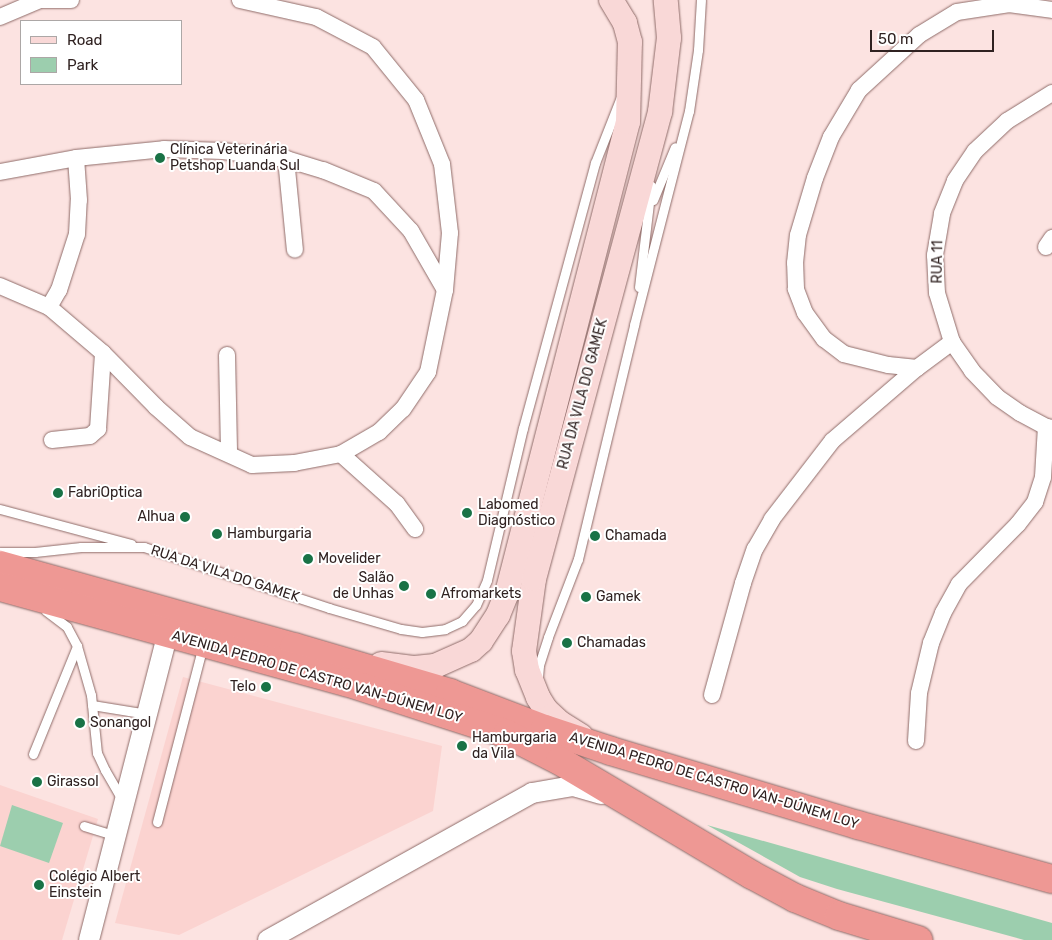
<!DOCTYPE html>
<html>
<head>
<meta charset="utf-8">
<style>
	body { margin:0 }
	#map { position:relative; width:1052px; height:940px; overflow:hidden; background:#fce3e1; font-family:Rubik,sans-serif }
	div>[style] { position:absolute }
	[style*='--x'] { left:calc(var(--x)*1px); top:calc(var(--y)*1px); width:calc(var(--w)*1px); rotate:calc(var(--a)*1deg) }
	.built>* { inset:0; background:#fbd3d0 }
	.green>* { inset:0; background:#9cceae }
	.roads { filter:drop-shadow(0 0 1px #8f6c69) drop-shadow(0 0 1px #8f6c69) }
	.service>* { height:9px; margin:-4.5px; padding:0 4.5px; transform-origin:4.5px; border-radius:4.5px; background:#fff }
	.minor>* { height:16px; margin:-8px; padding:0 8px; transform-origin:8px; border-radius:8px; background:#fff }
	.tertiary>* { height:20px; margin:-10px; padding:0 10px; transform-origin:10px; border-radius:10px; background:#fff }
	.secondary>* { height:24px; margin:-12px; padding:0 12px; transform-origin:12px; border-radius:12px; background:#f9d8d7 }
	.trunk>* { height:28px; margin:-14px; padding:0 14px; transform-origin:14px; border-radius:14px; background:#ee9894 }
	.dots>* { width:14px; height:14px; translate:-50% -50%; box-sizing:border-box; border:2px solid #fff; border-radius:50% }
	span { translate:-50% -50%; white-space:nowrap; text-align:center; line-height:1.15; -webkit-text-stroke:4px #fff; paint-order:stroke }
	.poi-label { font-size:14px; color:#302221 }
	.left { translate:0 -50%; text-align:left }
	.right { translate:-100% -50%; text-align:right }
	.street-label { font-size:14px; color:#302221 }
	.legend { position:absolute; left:20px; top:20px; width:162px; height:65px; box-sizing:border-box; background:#fff; border:1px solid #aca7a6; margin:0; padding:6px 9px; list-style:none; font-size:15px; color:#302221 }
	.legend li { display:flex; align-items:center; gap:10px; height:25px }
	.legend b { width:25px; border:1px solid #aca7a6 }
	.scale { position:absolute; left:870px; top:30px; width:124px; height:22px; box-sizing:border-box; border:2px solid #302221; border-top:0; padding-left:6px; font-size:15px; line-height:18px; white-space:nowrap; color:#302221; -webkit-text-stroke:4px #fff; paint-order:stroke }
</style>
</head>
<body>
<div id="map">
	<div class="built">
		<i style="clip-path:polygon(183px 677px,442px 746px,433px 811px,179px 935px,115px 923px)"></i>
		<i style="clip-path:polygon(0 785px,98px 819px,62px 940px,0 940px)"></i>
	</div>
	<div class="green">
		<i style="clip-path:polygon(12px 805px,63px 823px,49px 863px,0 846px)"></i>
		<i style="clip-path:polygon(707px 825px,1052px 923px,1052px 940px,1024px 940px,837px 889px,800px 877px)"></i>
	</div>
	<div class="roads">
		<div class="service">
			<i style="--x:653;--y:200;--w:57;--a:-67.5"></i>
			<i style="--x:639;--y:287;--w:102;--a:-83.2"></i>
			<i style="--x:0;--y:509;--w:136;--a:15"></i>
			<i style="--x:0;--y:552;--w:35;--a:0"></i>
			<i style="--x:35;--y:552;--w:46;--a:-6.2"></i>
			<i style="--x:81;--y:547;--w:63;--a:0"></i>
			<i style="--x:144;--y:547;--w:195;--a:18.2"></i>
			<i style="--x:329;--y:608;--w:75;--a:16.3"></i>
			<i style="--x:401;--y:629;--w:21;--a:8"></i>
			<i style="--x:422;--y:632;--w:23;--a:-7"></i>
			<i style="--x:445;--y:629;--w:19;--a:-25"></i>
			<i style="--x:462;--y:621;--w:21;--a:-49"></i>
			<i style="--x:476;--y:605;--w:27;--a:-66"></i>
			<i style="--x:487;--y:580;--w:156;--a:-76.7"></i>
			<i style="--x:523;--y:428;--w:275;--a:-74.8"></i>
			<i style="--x:595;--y:163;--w:71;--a:-68.5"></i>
			<i style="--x:46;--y:611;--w:26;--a:37"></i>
			<i style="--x:67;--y:627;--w:21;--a:62"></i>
			<i style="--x:77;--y:646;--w:51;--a:74.1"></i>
			<i style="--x:91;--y:695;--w:58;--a:84.1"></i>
			<i style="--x:97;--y:753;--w:19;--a:65"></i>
			<i style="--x:105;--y:770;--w:34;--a:60"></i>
			<i style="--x:538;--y:677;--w:12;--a:-85"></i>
			<i style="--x:539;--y:665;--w:29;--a:-72"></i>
			<i style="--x:548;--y:637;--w:84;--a:-69"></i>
			<i style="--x:578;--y:559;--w:241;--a:-76.5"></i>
			<i style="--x:634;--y:325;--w:221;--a:-75.6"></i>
			<i style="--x:689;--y:111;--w:62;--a:-81.6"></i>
			<i style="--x:698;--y:50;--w:50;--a:-86.6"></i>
			<i style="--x:92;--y:705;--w:56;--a:9.3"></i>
			<i style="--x:33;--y:754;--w:117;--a:-67.8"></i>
			<i style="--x:157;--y:822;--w:182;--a:-75.4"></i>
			<i style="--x:84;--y:826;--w:34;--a:17"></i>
		</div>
		<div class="minor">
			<i style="--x:34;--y:0;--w:37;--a:0"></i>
			<i style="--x:0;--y:17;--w:43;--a:-23"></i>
			<i style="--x:1052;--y:93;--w:53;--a:148.1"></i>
			<i style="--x:1007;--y:121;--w:44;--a:136.8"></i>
			<i style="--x:975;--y:151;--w:36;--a:124"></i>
			<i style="--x:955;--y:181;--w:35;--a:112"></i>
			<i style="--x:942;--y:214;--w:42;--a:99.7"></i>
			<i style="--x:935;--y:255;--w:38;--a:87"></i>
			<i style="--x:937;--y:293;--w:51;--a:73"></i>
			<i style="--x:952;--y:342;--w:35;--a:55"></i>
			<i style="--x:972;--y:371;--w:36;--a:46"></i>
			<i style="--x:997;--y:397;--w:28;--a:35"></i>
			<i style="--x:1020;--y:413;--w:30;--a:28"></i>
			<i style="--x:1046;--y:427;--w:6;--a:9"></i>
			<i style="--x:286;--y:159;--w:91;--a:84.4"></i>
			<i style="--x:0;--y:172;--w:77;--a:-10.4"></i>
			<i style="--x:76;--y:158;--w:88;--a:-5.8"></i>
			<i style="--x:164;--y:149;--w:59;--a:1.9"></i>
			<i style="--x:223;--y:151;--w:64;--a:7.2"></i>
			<i style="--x:286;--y:159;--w:39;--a:17"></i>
			<i style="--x:323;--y:170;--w:55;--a:22.4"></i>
			<i style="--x:374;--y:191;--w:54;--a:47.2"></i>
			<i style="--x:411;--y:231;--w:68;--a:60"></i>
			<i style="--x:1046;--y:247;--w:11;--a:-56"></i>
			<i style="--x:0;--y:286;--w:53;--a:23.2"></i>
			<i style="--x:49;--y:307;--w:71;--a:40.4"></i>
			<i style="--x:103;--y:353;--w:76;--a:45.5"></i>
			<i style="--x:156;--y:407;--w:45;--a:41.4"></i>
			<i style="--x:190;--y:437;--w:68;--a:24.3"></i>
			<i style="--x:252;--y:465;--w:42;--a:-2.7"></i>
			<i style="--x:294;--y:463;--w:48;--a:-10.8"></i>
			<i style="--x:341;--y:454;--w:44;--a:-30.1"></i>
			<i style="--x:379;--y:432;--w:33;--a:-44"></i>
			<i style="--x:403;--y:409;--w:45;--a:-56"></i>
			<i style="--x:428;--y:372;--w:84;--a:-78.3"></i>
			<i style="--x:445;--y:290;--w:57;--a:-85"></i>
			<i style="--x:450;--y:233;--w:69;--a:-96.6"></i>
			<i style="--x:442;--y:164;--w:69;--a:-112.1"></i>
			<i style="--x:416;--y:100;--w:68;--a:-129.1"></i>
			<i style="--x:373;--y:47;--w:64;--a:-152.2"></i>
			<i style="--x:316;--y:17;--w:78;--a:-167.4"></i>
			<i style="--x:49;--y:307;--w:20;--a:-60"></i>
			<i style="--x:59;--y:290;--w:59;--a:-72.2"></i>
			<i style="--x:77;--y:234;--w:34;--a:-87"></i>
			<i style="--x:79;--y:200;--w:42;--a:-94.1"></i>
			<i style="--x:227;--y:355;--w:98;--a:88.8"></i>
			<i style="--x:917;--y:368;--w:29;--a:-174"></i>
			<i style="--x:888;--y:365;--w:45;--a:-166"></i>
			<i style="--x:844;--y:354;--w:25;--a:-143"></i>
			<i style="--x:824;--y:339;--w:32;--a:-126"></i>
			<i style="--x:805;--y:313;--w:26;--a:-111"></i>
			<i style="--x:796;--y:289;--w:26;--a:-92"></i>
			<i style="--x:795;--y:263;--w:28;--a:-84"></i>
			<i style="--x:798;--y:235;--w:59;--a:-73.4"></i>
			<i style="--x:815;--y:178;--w:44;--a:-68.7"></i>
			<i style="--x:831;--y:137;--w:55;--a:-59.2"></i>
			<i style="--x:859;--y:90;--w:81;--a:-42.5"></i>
			<i style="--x:919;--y:35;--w:44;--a:-31.2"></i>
			<i style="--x:957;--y:12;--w:53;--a:-8.7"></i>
			<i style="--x:1009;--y:4;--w:43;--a:7.9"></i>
			<i style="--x:52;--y:440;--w:38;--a:-6"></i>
			<i style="--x:90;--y:436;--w:11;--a:-41"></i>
			<i style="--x:98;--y:429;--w:76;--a:-86.2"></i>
			<i style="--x:341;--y:454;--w:75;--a:41.8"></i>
			<i style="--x:397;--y:504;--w:31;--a:54"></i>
			<i style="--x:712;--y:695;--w:116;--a:-74.5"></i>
			<i style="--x:743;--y:583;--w:36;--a:-71"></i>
			<i style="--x:755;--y:549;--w:34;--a:-60"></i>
			<i style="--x:772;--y:519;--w:98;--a:-52.4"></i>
			<i style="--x:832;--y:441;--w:112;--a:-40.7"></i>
			<i style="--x:917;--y:368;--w:44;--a:-36.6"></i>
			<i style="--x:916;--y:741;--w:48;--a:-86.4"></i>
			<i style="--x:919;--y:693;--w:51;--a:-76.5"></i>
			<i style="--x:931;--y:643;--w:32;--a:-68"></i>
			<i style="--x:943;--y:613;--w:33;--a:-61"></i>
			<i style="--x:959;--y:584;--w:84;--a:-45.5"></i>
			<i style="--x:1018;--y:524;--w:28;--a:-52"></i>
			<i style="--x:1035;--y:502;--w:26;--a:-72"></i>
			<i style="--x:1043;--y:477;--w:50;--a:-86.6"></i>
		</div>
		<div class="tertiary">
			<i style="--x:89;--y:940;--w:317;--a:-75.6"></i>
			<i style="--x:268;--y:940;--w:302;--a:-29.1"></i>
			<i style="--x:532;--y:793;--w:42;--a:-9.7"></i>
			<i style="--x:573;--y:786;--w:29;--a:16"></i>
		</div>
		<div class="secondary">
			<i style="--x:381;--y:664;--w:34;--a:7"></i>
			<i style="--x:415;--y:668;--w:20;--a:-6"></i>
			<i style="--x:435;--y:666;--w:39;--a:-24"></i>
			<i style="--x:471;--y:650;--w:13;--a:-42"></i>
			<i style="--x:481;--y:641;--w:31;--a:-57"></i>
			<i style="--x:498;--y:615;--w:24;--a:-68"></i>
			<i style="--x:507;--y:593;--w:486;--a:-75.6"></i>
			<i style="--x:628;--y:122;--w:80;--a:-88.6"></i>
			<i style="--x:630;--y:42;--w:20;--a:-105"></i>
			<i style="--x:625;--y:23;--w:27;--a:-121"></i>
			<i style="--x:581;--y:736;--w:26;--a:-148"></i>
			<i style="--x:559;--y:722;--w:18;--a:-137"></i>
			<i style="--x:546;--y:710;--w:15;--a:-122"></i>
			<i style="--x:538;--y:697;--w:29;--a:-112"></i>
			<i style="--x:527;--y:670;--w:19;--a:-99"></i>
			<i style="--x:524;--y:651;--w:73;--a:-82.1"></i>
			<i style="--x:534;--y:579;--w:484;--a:-74.9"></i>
			<i style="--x:660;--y:112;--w:75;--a:-83.1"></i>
			<i style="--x:669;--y:38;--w:38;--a:-95"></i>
		</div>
		<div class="trunk">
			<i style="--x:0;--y:565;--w:305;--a:15.6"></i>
			<i style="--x:294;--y:647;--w:163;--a:16.4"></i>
			<i style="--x:450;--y:693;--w:102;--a:20.8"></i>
			<i style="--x:545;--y:729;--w:70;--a:18.4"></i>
			<i style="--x:611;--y:751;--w:258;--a:16.7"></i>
			<i style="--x:858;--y:825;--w:201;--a:15.6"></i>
			<i style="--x:0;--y:587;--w:359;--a:15.4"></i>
			<i style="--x:346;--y:682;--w:169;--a:17.9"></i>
			<i style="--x:507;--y:734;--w:59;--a:27"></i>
			<i style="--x:560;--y:761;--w:223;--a:30.7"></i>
			<i style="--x:752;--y:875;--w:49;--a:28.1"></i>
			<i style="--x:795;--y:898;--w:48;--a:22.2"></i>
			<i style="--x:839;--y:916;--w:83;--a:16.9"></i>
		</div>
	</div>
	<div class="dots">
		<i style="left:160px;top:158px;background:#197246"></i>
		<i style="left:58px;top:493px;background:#197246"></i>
		<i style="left:467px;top:513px;background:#197246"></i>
		<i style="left:185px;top:517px;background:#197246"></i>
		<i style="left:217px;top:534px;background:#197246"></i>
		<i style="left:595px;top:536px;background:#197246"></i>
		<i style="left:308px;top:559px;background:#197246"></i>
		<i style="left:404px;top:586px;background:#197246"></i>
		<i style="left:431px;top:594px;background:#197246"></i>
		<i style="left:586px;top:597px;background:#197246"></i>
		<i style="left:567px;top:643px;background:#197246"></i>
		<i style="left:266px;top:687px;background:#197246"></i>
		<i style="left:80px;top:723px;background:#197246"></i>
		<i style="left:462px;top:746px;background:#197246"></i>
		<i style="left:37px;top:782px;background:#197246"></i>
		<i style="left:39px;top:885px;background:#197246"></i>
	</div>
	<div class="poi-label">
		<span class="left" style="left:170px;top:158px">Clínica Veterinária<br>Petshop Luanda Sul</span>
		<span class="left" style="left:68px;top:493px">FabriOptica</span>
		<span class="left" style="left:478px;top:513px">Labomed<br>Diagnóstico</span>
		<span class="right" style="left:175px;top:517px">Alhua</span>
		<span class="left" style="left:227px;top:534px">Hamburgaria</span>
		<span class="left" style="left:605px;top:536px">Chamada</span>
		<span class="left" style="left:318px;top:559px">Movelider</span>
		<span class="right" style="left:394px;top:586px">Salão<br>de Unhas</span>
		<span class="left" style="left:441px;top:594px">Afromarkets</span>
		<span class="left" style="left:596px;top:597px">Gamek</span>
		<span class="left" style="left:577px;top:643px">Chamadas</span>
		<span class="right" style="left:256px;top:687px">Telo</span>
		<span class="left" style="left:90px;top:723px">Sonangol</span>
		<span class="left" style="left:472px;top:746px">Hamburgaria<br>da Vila</span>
		<span class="left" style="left:47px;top:782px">Girassol</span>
		<span class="left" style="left:49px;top:885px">Colégio Albert<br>Einstein</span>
	</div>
	<div class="street-label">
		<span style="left:938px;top:262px;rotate:-89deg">RUA 11</span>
		<span style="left:583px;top:394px;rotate:-75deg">RUA DA VILA DO GAMEK</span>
		<span style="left:225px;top:574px;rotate:18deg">RUA DA VILA DO GAMEK</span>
		<span style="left:317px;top:677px;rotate:16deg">AVENIDA PEDRO DE CASTRO VAN-DÚNEM LOY</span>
		<span style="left:714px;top:781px;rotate:17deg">AVENIDA PEDRO DE CASTRO VAN-DÚNEM LOY</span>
	</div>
	<ul class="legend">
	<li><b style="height:6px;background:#f9d8d7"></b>Road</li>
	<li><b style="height:14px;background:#9cceae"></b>Park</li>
	</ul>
	<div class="scale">50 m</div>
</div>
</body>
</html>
